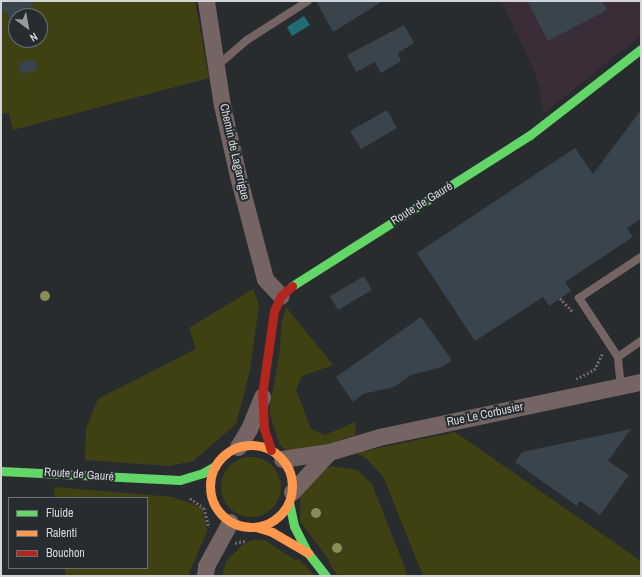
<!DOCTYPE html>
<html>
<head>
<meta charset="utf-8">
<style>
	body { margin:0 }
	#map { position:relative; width:642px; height:577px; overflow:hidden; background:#292c2e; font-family:"Archivo Narrow",sans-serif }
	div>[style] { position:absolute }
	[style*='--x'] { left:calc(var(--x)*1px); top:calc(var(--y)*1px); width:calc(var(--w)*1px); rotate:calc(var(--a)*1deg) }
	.industrial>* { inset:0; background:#3a2d37 }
	.green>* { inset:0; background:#404112 }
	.round { border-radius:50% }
	.water>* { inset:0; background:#206d75 }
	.building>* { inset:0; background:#3a444c }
	.path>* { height:2.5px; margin-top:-1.25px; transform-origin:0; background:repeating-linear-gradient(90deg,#706868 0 2px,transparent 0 4px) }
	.lane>* { height:8px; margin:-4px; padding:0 4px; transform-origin:4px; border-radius:4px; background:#746463 }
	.street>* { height:17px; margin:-8.5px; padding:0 8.5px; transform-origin:8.5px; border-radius:8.5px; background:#746463 }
	.fast>* { height:9px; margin:-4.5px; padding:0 4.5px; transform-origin:4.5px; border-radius:4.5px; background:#63d668 }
	.slow>* { height:9px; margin:-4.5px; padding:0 4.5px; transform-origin:4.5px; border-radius:4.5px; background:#ff974d }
	.slow>.ring { margin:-4.5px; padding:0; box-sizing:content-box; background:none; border:9px solid #ff974d; border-radius:50% }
	.jam>* { height:9px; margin:-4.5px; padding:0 4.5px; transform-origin:4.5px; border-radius:4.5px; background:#b3261e }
	.trees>* { width:10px; height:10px; margin:-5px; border-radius:50%; background:#8a8d55 }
	span { translate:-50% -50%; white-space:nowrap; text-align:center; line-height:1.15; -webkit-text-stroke:4px #272c30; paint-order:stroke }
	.street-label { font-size:12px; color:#d3d6d9 }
	.frame { position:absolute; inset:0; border:2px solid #d3d6d9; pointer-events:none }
	.legend { position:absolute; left:8px; top:497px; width:140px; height:72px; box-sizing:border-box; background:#272c30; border:1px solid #6c7074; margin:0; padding:5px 7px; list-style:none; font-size:12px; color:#d3d6d9 }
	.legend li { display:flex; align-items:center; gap:8px; height:20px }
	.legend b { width:20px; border:1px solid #6c7074 }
	.north { position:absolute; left:8px; top:8px; width:40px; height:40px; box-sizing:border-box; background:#272c30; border:1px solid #6c7074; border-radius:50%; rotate:148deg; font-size:11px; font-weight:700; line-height:16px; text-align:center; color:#d3d6d9 }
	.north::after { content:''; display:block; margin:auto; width:14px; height:18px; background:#989a9d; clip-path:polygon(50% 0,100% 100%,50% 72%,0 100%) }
</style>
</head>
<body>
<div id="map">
	<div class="industrial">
		<i style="clip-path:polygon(501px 1px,641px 1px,641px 35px,544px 113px,536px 74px)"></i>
	</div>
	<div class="green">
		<i style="clip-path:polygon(evenodd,1px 1px,195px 1px,209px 78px,13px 130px,9px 113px,1px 114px,1px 1px,16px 16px,40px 16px,40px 40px,16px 40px,16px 16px)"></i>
		<i style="clip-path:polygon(253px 289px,259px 305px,250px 370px,236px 424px,193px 461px,169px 466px,85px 460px,86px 428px,98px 399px,196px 349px,189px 328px)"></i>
		<i style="clip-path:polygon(286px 307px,333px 365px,302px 376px,296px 390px,311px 429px,325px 435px,356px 422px,355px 435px,319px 447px,287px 452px,279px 443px,269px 411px,279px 357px,282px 321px)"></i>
		<i style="clip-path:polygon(455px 432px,641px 561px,641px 576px,423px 576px,383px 476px,366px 458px,355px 453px)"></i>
		<i class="round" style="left:221px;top:457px;width:60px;height:60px"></i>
		<i style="clip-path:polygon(332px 466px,357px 470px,372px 484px,408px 576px,338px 576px,329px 563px,329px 560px,300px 521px,300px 494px,318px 472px)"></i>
		<i style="clip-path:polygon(54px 487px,173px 497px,202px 508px,207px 531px,188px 576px,66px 576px,64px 568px,147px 568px,147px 498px,55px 498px)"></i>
		<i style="clip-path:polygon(252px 540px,265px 540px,295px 560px,299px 559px,315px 576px,222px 576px,226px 562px,242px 545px)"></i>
	</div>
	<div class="water">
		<i style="clip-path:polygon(304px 16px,310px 25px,292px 36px,287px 27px)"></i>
	</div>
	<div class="building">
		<i style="clip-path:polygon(1px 1px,32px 1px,33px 6px,25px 8px,27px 14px,9px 18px,8px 11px,1px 13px)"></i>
		<i style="clip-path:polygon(316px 1px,383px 1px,333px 32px)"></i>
		<i style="clip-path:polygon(527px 1px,602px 1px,607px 10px,548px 41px)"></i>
		<i style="clip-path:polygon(404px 25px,414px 43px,398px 53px,401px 61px,381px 73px,375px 62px,356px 72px,347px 55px)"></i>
		<i style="clip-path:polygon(35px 59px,38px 70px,21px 74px,18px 63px)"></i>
		<i style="clip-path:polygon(387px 110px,397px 128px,361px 149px,350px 131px)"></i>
		<i style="clip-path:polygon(641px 110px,641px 219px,627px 228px,633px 237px,565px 282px,571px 291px,549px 306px,543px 297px,475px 341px,417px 253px,575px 148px,593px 174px)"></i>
		<i style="clip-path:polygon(364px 276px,372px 290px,338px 310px,330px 296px)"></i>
		<i style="clip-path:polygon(421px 317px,452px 360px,442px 367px,411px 375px,394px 387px,363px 394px,353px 402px,336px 377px)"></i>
		<i style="clip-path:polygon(631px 429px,608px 461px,629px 475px,600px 515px,580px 501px,577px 506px,515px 462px,522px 452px)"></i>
	</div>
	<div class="path">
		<i style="--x:560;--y:298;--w:19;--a:47"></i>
		<i style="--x:576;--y:379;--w:20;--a:-27"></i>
		<i style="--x:594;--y:370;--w:18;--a:-63"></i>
		<i style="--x:190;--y:498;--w:17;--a:36"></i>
		<i style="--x:204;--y:508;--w:20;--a:75"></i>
		<i style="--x:235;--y:543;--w:10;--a:-11"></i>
	</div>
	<div class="lane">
		<i style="--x:217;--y:66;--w:40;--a:-41"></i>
		<i style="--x:247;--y:40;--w:72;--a:-32.6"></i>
		<i style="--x:618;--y:357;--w:71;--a:-123.5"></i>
		<i style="--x:579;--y:298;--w:74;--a:-33.5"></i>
		<i style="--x:621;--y:387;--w:30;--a:-96"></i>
		<i style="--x:618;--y:357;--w:28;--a:-35"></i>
	</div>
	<div class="street">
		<i style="--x:206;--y:1;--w:105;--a:81.3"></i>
		<i style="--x:222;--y:105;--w:73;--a:77.3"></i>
		<i style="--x:238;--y:176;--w:106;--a:75.3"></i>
		<i style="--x:265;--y:279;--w:23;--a:47"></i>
		<i style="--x:238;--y:447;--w:21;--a:-59"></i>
		<i style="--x:249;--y:429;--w:35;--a:-68"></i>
		<i style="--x:282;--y:459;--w:48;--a:-8.5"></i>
		<i style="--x:329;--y:452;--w:52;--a:-16.7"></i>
		<i style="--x:379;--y:437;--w:268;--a:-11.9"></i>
		<i style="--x:292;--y:492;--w:54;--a:-47.2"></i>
		<i style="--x:205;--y:576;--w:10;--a:-84"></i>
		<i style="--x:206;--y:566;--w:50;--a:-61.4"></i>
	</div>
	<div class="fast">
		<i style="--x:292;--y:286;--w:282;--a:-32.4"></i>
		<i style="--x:530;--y:135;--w:140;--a:-37.8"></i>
		<i style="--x:1;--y:471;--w:179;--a:2.9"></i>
		<i style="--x:180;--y:480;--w:24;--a:-17"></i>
		<i style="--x:203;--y:473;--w:14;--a:-30"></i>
		<i style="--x:289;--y:502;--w:25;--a:78"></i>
		<i style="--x:294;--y:526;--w:30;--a:63"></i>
		<i style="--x:308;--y:553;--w:29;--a:52"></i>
	</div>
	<div class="slow">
		<i class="ring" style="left:210px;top:445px;width:73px;height:73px"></i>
		<i style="--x:256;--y:527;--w:17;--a:17"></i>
		<i style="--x:272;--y:532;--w:42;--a:30.3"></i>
	</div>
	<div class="jam">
		<i style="--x:271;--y:450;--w:22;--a:-108"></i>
		<i style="--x:264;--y:429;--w:34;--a:-93"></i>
		<i style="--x:262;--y:395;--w:85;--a:-81.9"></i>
		<i style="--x:274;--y:311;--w:17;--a:-65"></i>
		<i style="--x:281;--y:296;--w:15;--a:-42"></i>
	</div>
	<div class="trees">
		<i style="left:45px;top:296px"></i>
		<i style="left:316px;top:513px"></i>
		<i style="left:337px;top:548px"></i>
	</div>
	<div class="street-label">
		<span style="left:234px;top:152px;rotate:77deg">Chemin de Lagarrigue</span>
		<span style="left:422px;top:204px;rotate:-32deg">Route de Gauré</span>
		<span style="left:485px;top:415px;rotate:-12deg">Rue Le Corbusier</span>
		<span style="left:79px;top:475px;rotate:4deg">Route de Gauré</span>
	</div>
	<div class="frame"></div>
	<ul class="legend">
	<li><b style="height:5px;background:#63d668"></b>Fluide</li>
	<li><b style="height:5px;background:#ff974d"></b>Ralenti</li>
	<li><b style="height:5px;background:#b3261e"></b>Bouchon</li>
	</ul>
	<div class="north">N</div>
</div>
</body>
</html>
